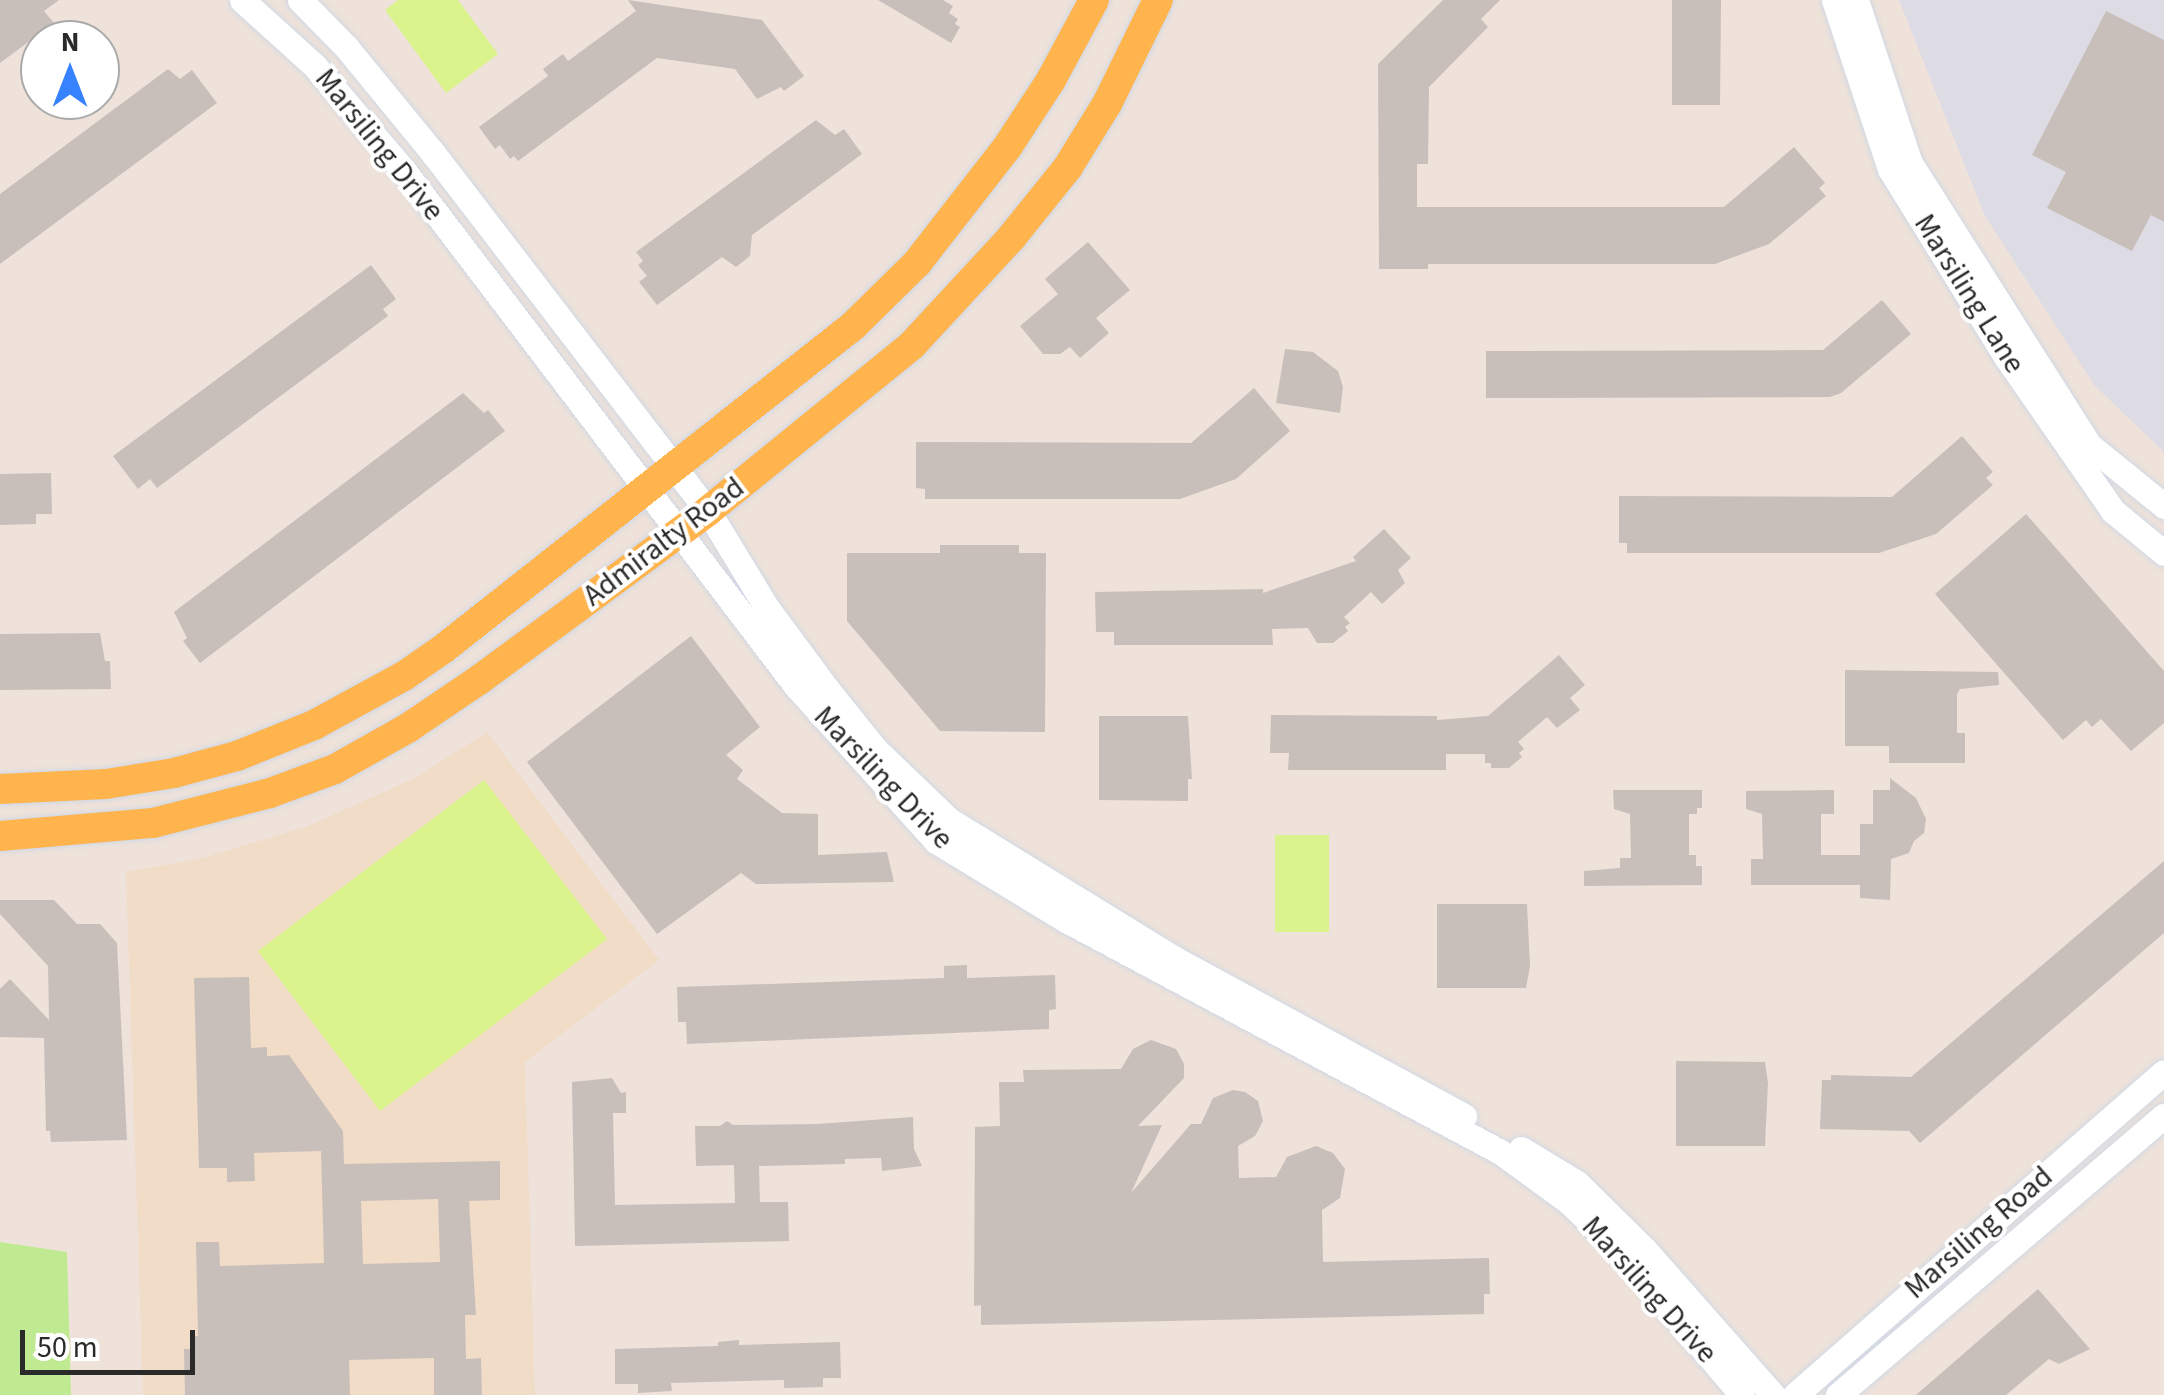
<!DOCTYPE html>
<html>
<head>
<meta charset="utf-8">
<style>
	body { margin:0 }
	#map { position:relative; width:2164px; height:1395px; overflow:hidden; background:#eee2da; font-family:"Source Sans 3",sans-serif }
	div>[style] { position:absolute }
	[style*='--x'] { left:calc(var(--x)*1px); top:calc(var(--y)*1px); width:calc(var(--w)*1px); rotate:calc(var(--a)*1deg) }
	.industrial>* { inset:0; background:#dddce5 }
	.education>* { inset:0; background:#f1dcc8 }
	.green>* { inset:0; background:#c0ea91 }
	.pitch>* { inset:0; background:#dbf38c }
	.building>* { inset:0; background:#c9bfba }
	.roads { filter:drop-shadow(0 0 2px #d0d8e5) drop-shadow(0 0 2px #d0d8e5) }
	.minor>* { height:25px; margin:-12.5px; padding:0 12.5px; transform-origin:12.5px; border-radius:12.5px; background:#fff }
	.major>* { height:30px; margin:-15px; padding:0 15px; transform-origin:15px; border-radius:15px; background:#ffb44e }
	span { translate:-50% -50%; white-space:nowrap; text-align:center; line-height:1.15; -webkit-text-stroke:8px #fff; paint-order:stroke }
	.street-label { font-size:30px; color:#2a2a2a }
	.north { position:absolute; left:20px; top:20px; width:100px; height:100px; box-sizing:border-box; background:#fff; border:2px solid #aaa; border-radius:50%; rotate:0deg; font-size:28px; font-weight:700; line-height:40px; text-align:center; color:#2a2a2a }
	.north::after { content:''; display:block; margin:auto; width:35px; height:45px; background:#3682ff; clip-path:polygon(50% 0,100% 100%,50% 72%,0 100%) }
	.scale { position:absolute; left:20px; top:1330px; width:175px; height:45px; box-sizing:border-box; border:5px solid #2a2a2a; border-top:0; padding-left:12px; font-size:30px; line-height:35px; white-space:nowrap; color:#2a2a2a; -webkit-text-stroke:8px #fff; paint-order:stroke }
</style>
</head>
<body>
<div id="map">
	<div class="industrial">
		<i style="clip-path:polygon(1899px 0,2164px 0,2164px 452px,2094px 385px,1985px 216px)"></i>
	</div>
	<div class="education">
		<i style="clip-path:polygon(487px 732px,659px 960px,525px 1062px,535px 1395px,143px 1395px,126px 872px,203px 858px,308px 826px,415px 778px)"></i>
	</div>
	<div class="green">
		<i style="clip-path:polygon(0 1242px,67px 1252px,71px 1395px,0 1395px)"></i>
	</div>
	<div class="pitch">
		<i style="clip-path:polygon(398px 0,458px 0,498px 54px,446px 93px,385px 10px)"></i>
		<i style="clip-path:polygon(484px 780px,607px 939px,380px 1111px,258px 951px)"></i>
		<i style="clip-path:polygon(1275px 835px,1329px 835px,1329px 932px,1275px 932px)"></i>
	</div>
	<div class="building">
		<i style="clip-path:polygon(0 0,59px 0,44px 11px,54px 23px,0 63px)"></i>
		<i style="clip-path:polygon(628px 0,762px 20px,804px 76px,784px 91px,781px 87px,757px 99px,735px 69px,657px 58px,518px 161px,514px 156px,510px 159px,500px 145px,495px 149px,479px 127px,548px 76px,543px 69px,563px 54px,568px 61px,636px 11px)"></i>
		<i style="clip-path:polygon(878px 0,943px 0,953px 6px,949px 13px,958px 19px,955px 24px,960px 27px,951px 43px)"></i>
		<i style="clip-path:polygon(1443px 0,1500px 0,1481px 19px,1488px 27px,1429px 87px,1428px 164px,1417px 164px,1417px 207px,1724px 207px,1794px 147px,1825px 183px,1819px 188px,1826px 196px,1769px 244px,1715px 264px,1428px 264px,1428px 269px,1379px 269px,1378px 64px)"></i>
		<i style="clip-path:polygon(1672px 0,1721px 0,1720px 105px,1672px 105px)"></i>
		<i style="clip-path:polygon(2106px 11px,2164px 40px,2164px 222px,2151px 215px,2132px 251px,2047px 208px,2066px 172px,2032px 155px)"></i>
		<i style="clip-path:polygon(168px 69px,180px 79px,192px 70px,217px 103px,0 264px,0 194px)"></i>
		<i style="clip-path:polygon(816px 120px,835px 135px,844px 129px,862px 154px,752px 235px,750px 256px,736px 267px,722px 257px,657px 305px,639px 282px,647px 276px,638px 265px,643px 261px,636px 252px)"></i>
		<i style="clip-path:polygon(1088px 242px,1130px 290px,1096px 318px,1109px 333px,1080px 358px,1070px 347px,1060px 354px,1043px 354px,1020px 326px,1058px 294px,1045px 279px)"></i>
		<i style="clip-path:polygon(371px 265px,396px 299px,383px 309px,388px 316px,157px 488px,150px 479px,138px 489px,113px 456px)"></i>
		<i style="clip-path:polygon(1882px 300px,1911px 334px,1841px 393px,1830px 397px,1486px 398px,1486px 351px,1823px 350px)"></i>
		<i style="clip-path:polygon(1285px 349px,1313px 352px,1338px 371px,1343px 387px,1340px 413px,1276px 403px)"></i>
		<i style="clip-path:polygon(1254px 388px,1290px 431px,1236px 479px,1180px 499px,925px 499px,925px 489px,916px 488px,916px 442px,1191px 443px)"></i>
		<i style="clip-path:polygon(463px 393px,484px 413px,488px 410px,505px 431px,200px 663px,183px 641px,187px 638px,174px 612px)"></i>
		<i style="clip-path:polygon(1962px 436px,1993px 472px,1986px 478px,1993px 485px,1936px 534px,1879px 553px,1627px 553px,1627px 543px,1619px 543px,1619px 496px,1892px 497px)"></i>
		<i style="clip-path:polygon(51px 473px,52px 514px,36px 514px,36px 524px,0 525px,0 474px)"></i>
		<i style="clip-path:polygon(2026px 514px,2164px 671px,2164px 723px,2131px 751px,2101px 719px,2092px 727px,2086px 720px,2063px 740px,1935px 594px)"></i>
		<i style="clip-path:polygon(1384px 529px,1411px 558px,1398px 570px,1405px 583px,1382px 604px,1371px 592px,1344px 617px,1350px 623px,1345px 627px,1348px 631px,1333px 643px,1317px 643px,1308px 628px,1272px 629px,1273px 645px,1114px 645px,1114px 632px,1096px 632px,1095px 592px,1263px 589px,1263px 593px,1356px 561px,1353px 557px)"></i>
		<i style="clip-path:polygon(940px 545px,1019px 545px,1019px 553px,1046px 553px,1045px 732px,940px 731px,847px 621px,847px 553px,940px 553px)"></i>
		<i style="clip-path:polygon(100px 633px,105px 661px,110px 661px,111px 689px,0 690px,0 634px)"></i>
		<i style="clip-path:polygon(691px 636px,760px 727px,726px 755px,743px 770px,737px 779px,782px 813px,818px 814px,818px 855px,887px 852px,894px 882px,756px 884px,741px 873px,657px 934px,527px 762px)"></i>
		<i style="clip-path:polygon(1559px 655px,1585px 685px,1570px 698px,1580px 710px,1557px 728px,1547px 717px,1518px 742px,1524px 749px,1519px 753px,1522px 757px,1509px 768px,1491px 768px,1491px 763px,1485px 763px,1485px 754px,1446px 754px,1446px 770px,1288px 770px,1289px 753px,1270px 753px,1271px 715px,1437px 716px,1437px 720px,1488px 716px)"></i>
		<i style="clip-path:polygon(1845px 670px,1998px 672px,1999px 685px,1960px 689px,1957px 694px,1957px 733px,1965px 733px,1965px 763px,1889px 763px,1889px 746px,1845px 746px)"></i>
		<i style="clip-path:polygon(1099px 716px,1188px 716px,1192px 779px,1188px 779px,1188px 801px,1099px 800px)"></i>
		<i style="clip-path:polygon(1890px 778px,1916px 798px,1926px 819px,1924px 833px,1914px 841px,1909px 853px,1891px 859px,1890px 900px,1860px 898px,1860px 885px,1751px 885px,1751px 859px,1763px 859px,1762px 814px,1746px 809px,1746px 791px,1834px 790px,1834px 814px,1821px 814px,1821px 855px,1860px 855px,1860px 824px,1873px 824px,1873px 790px,1890px 790px)"></i>
		<i style="clip-path:polygon(1613px 790px,1702px 790px,1702px 808px,1697px 808px,1697px 814px,1689px 814px,1689px 855px,1696px 855px,1696px 866px,1702px 866px,1702px 885px,1584px 886px,1584px 871px,1620px 868px,1620px 858px,1631px 858px,1630px 814px,1614px 809px)"></i>
		<i style="clip-path:polygon(2164px 861px,2164px 933px,1920px 1143px,1909px 1131px,1820px 1129px,1822px 1080px,1831px 1080px,1831px 1075px,1911px 1077px)"></i>
		<i style="clip-path:polygon(0 900px,54px 900px,77px 924px,100px 924px,117px 943px,127px 1140px,51px 1142px,50px 1131px,46px 1131px,44px 1038px,0 1037px,0 989px,10px 979px,49px 1020px,48px 966px,0 914px)"></i>
		<i style="clip-path:polygon(1437px 904px,1527px 904px,1530px 966px,1526px 988px,1437px 988px)"></i>
		<i style="clip-path:polygon(967px 965px,967px 978px,1055px 975px,1056px 1009px,1049px 1010px,1049px 1029px,687px 1044px,686px 1022px,678px 1022px,677px 987px,944px 978px,944px 966px)"></i>
		<i style="clip-path:polygon(evenodd,249px 977px,251px 1048px,267px 1047px,267px 1056px,289px 1055px,343px 1131px,344px 1164px,500px 1161px,500px 1200px,469px 1201px,476px 1315px,465px 1315px,466px 1359px,481px 1358px,482px 1395px,434px 1395px,434px 1358px,349px 1360px,350px 1395px,185px 1395px,184px 1349px,191px 1349px,191px 1336px,198px 1336px,196px 1242px,219px 1242px,220px 1266px,324px 1263px,321px 1151px,254px 1153px,255px 1181px,227px 1182px,227px 1168px,199px 1168px,194px 978px,249px 977px,438px 1199px,440px 1262px,363px 1264px,361px 1201px,438px 1199px)"></i>
		<i style="clip-path:polygon(1151px 1040px,1176px 1049px,1184px 1064px,1184px 1078px,1138px 1126px,1162px 1125px,1131px 1193px,1191px 1124px,1201px 1124px,1213px 1098px,1233px 1090px,1245px 1092px,1258px 1101px,1263px 1121px,1255px 1136px,1238px 1146px,1239px 1178px,1276px 1177px,1287px 1157px,1316px 1146px,1333px 1153px,1345px 1169px,1340px 1198px,1322px 1210px,1323px 1262px,1489px 1258px,1490px 1294px,1484px 1294px,1484px 1314px,981px 1325px,981px 1305px,974px 1306px,975px 1127px,1000px 1126px,999px 1082px,1024px 1082px,1023px 1070px,1121px 1069px,1133px 1049px)"></i>
		<i style="clip-path:polygon(1676px 1061px,1765px 1062px,1768px 1083px,1765px 1146px,1676px 1146px)"></i>
		<i style="clip-path:polygon(612px 1078px,621px 1093px,626px 1092px,626px 1113px,613px 1113px,615px 1205px,735px 1203px,734px 1165px,696px 1166px,695px 1126px,720px 1126px,727px 1121px,733px 1125px,817px 1124px,913px 1117px,914px 1149px,922px 1166px,882px 1171px,881px 1158px,845px 1159px,845px 1164px,759px 1166px,760px 1202px,788px 1202px,789px 1241px,575px 1246px,572px 1082px)"></i>
		<i style="clip-path:polygon(2038px 1289px,2090px 1349px,2059px 1364px,2049px 1359px,2006px 1395px,1916px 1395px)"></i>
		<i style="clip-path:polygon(739px 1340px,739px 1345px,840px 1342px,841px 1378px,823px 1378px,823px 1387px,784px 1388px,784px 1380px,671px 1383px,672px 1391px,638px 1393px,638px 1384px,615px 1384px,615px 1349px,718px 1346px,718px 1342px)"></i>
	</div>
	<div class="roads">
		<div class="minor">
			<i style="--x:242;--y:0;--w:97;--a:42.1"></i>
			<i style="--x:314;--y:65;--w:140;--a:49.6"></i>
			<i style="--x:405;--y:172;--w:646;--a:52.74"></i>
			<i style="--x:796;--y:686;--w:209;--a:47.9"></i>
			<i style="--x:936;--y:841;--w:152;--a:31.3"></i>
			<i style="--x:1066;--y:920;--w:491;--a:28.1"></i>
			<i style="--x:1499;--y:1151;--w:87;--a:36.1"></i>
			<i style="--x:1569;--y:1202;--w:65;--a:43.8"></i>
			<i style="--x:1616;--y:1247;--w:194;--a:49.6"></i>
			<i style="--x:300;--y:0;--w:67;--a:45.6"></i>
			<i style="--x:347;--y:48;--w:136;--a:50.7"></i>
			<i style="--x:433;--y:153;--w:451;--a:52.5"></i>
			<i style="--x:708;--y:511;--w:114;--a:58.7"></i>
			<i style="--x:767;--y:608;--w:101;--a:53.5"></i>
			<i style="--x:827;--y:689;--w:77;--a:51.3"></i>
			<i style="--x:875;--y:749;--w:103;--a:43.8"></i>
			<i style="--x:949;--y:820;--w:265;--a:31.6"></i>
			<i style="--x:1175;--y:959;--w:329;--a:28.5"></i>
			<i style="--x:1834;--y:0;--w:178;--a:71.7"></i>
			<i style="--x:1890;--y:169;--w:221;--a:58.3"></i>
			<i style="--x:2006;--y:357;--w:188;--a:55.2"></i>
			<i style="--x:2113;--y:511;--w:66;--a:39.5"></i>
			<i style="--x:1856;--y:0;--w:172;--a:71.7"></i>
			<i style="--x:1910;--y:163;--w:334;--a:57.6"></i>
			<i style="--x:2089;--y:445;--w:97;--a:39.1"></i>
			<i style="--x:1521;--y:1149;--w:66;--a:31.3"></i>
			<i style="--x:1577;--y:1183;--w:95;--a:44.6"></i>
			<i style="--x:1645;--y:1250;--w:193;--a:48.6"></i>
			<i style="--x:1795;--y:1395;--w:490;--a:-41.2"></i>
			<i style="--x:1838;--y:1395;--w:429;--a:-40.6"></i>
		</div>
		<div class="major">
			<i style="--x:0;--y:789;--w:106;--a:-2.7"></i>
			<i style="--x:106;--y:784;--w:69;--a:-9.2"></i>
			<i style="--x:174;--y:773;--w:65;--a:-15.1"></i>
			<i style="--x:237;--y:756;--w:83;--a:-21.9"></i>
			<i style="--x:314;--y:725;--w:102;--a:-28.6"></i>
			<i style="--x:404;--y:676;--w:47;--a:-34.7"></i>
			<i style="--x:443;--y:649;--w:522;--a:-38.23"></i>
			<i style="--x:853;--y:326;--w:90;--a:-44.5"></i>
			<i style="--x:917;--y:263;--w:148;--a:-52.1"></i>
			<i style="--x:1008;--y:146;--w:79;--a:-56.9"></i>
			<i style="--x:1051;--y:80;--w:91;--a:-61.7"></i>
			<i style="--x:0;--y:836;--w:154;--a:-4.9"></i>
			<i style="--x:153;--y:823;--w:121;--a:-14.4"></i>
			<i style="--x:270;--y:793;--w:69;--a:-20.3"></i>
			<i style="--x:335;--y:769;--w:84;--a:-29.3"></i>
			<i style="--x:408;--y:728;--w:86;--a:-34.1"></i>
			<i style="--x:479;--y:680;--w:285;--a:-36.4"></i>
			<i style="--x:708;--y:511;--w:263;--a:-39.1"></i>
			<i style="--x:912;--y:345;--w:146;--a:-47.2"></i>
			<i style="--x:1011;--y:238;--w:91;--a:-51.2"></i>
			<i style="--x:1068;--y:167;--w:76;--a:-58.4"></i>
			<i style="--x:1108;--y:102;--w:114;--a:-63.9"></i>
		</div>
	</div>
	<div class="street-label">
		<span style="left:379px;top:145px;rotate:51deg">Marsiling Drive</span>
		<span style="left:1969px;top:294px;rotate:58deg">Marsiling Lane</span>
		<span style="left:664px;top:542px;rotate:-37deg">Admiralty Road</span>
		<span style="left:883px;top:778px;rotate:46deg">Marsiling Drive</span>
		<span style="left:1979px;top:1233px;rotate:-41deg">Marsiling Road</span>
		<span style="left:1649px;top:1290px;rotate:48deg">Marsiling Drive</span>
	</div>
	<div class="north">N</div>
	<div class="scale">50 m</div>
</div>
</body>
</html>
